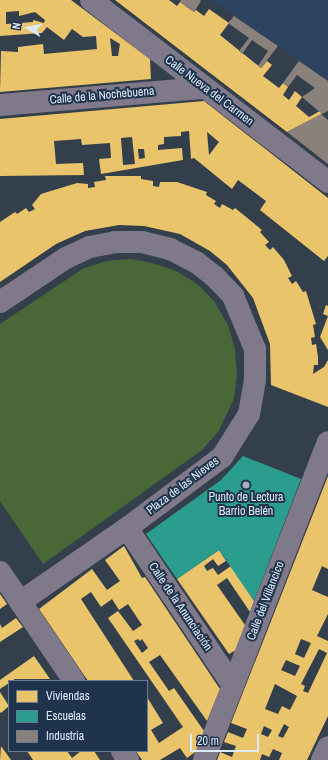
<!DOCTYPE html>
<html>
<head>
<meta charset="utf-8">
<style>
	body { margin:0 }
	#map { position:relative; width:328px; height:760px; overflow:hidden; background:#343f4c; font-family:"Archivo Narrow",sans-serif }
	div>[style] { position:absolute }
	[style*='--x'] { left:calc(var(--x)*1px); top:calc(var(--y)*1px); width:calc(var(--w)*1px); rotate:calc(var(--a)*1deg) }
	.built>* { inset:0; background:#2c4460 }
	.green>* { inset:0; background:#4a6738 }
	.homes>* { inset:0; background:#e9c46a }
	.schools>* { inset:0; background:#2a9d8f }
	.industry>* { inset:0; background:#8a817c }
	.minor>* { height:22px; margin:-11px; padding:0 11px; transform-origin:11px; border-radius:11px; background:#80798a }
	.dots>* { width:11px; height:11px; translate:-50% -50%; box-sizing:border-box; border:2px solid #1f344c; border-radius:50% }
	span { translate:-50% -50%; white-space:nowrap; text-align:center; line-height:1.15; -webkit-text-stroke:4px #1f344c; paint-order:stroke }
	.street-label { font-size:12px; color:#ddeafa }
	.poi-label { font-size:12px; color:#ddeafa }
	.legend { position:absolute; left:8px; top:680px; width:140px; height:72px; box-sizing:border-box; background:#1f344c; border:1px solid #6b7d92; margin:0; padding:5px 7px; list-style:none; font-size:12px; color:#ddeafa }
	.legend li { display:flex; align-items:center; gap:8px; height:20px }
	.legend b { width:20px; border:1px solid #6b7d92 }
	.north { position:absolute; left:8px; top:8px; width:40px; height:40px; -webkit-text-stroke:3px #1f344c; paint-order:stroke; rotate:280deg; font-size:11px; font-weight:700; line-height:16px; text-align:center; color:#ddeafa }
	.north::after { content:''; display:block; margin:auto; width:14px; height:18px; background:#ddeafa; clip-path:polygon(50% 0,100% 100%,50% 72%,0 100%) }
	.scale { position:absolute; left:190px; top:734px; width:69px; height:18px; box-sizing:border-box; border:2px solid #ddeafa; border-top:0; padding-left:5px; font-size:12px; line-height:14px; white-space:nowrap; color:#ddeafa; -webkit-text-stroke:3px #1f344c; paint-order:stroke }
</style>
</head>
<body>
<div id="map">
	<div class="built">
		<i style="clip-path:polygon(212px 0,328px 0,328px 81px,278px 46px)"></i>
	</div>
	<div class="green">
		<i style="clip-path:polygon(131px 259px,152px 263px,176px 271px,196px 283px,214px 301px,228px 325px,235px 349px,237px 375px,234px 399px,218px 432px,202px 450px,43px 564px,0 501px,0 324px,84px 268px,107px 261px)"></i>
	</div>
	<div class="homes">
		<i style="clip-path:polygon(evenodd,0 0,71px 0,150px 59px,151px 79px,0 92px,1px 51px,18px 52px,18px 47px,43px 44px,44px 54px,97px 49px,96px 36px,83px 37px,72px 29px,64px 40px,47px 27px,42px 33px,0 36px,0 0,19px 11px,19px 16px,35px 12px,45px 20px,44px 23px,33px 20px,33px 22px,6px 24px,6px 12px,19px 11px,0 0,110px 38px,120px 44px,118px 56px,112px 56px,110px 38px)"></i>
		<i style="clip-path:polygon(115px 0,169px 0,177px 6px,180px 2px,194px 12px,196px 10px,204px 16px,209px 9px,229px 23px,220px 35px,261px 68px,267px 61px,272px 65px,263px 76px,279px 88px,283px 83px,288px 87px,283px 95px,289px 100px,295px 91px,302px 97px,296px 106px,309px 117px,320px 111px,322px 114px,287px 132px)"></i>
		<i style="clip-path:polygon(evenodd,204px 101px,328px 198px,328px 256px,324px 261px,260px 210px,266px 201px,238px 180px,232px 189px,194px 158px,191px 159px,189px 131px,181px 132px,181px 136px,164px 137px,164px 144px,158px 145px,158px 150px,182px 148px,183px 160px,101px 174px,99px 159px,111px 158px,110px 143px,82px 145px,81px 139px,54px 141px,56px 164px,83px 163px,84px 175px,0 176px,0 119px,204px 101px,207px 132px,219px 142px,209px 155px,207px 132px,204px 101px,132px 137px,135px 164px,123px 165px,121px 138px,132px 137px,204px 101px,138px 149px,144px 149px,145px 158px,139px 159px,138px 149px)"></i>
		<i style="clip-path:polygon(105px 176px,141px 176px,141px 179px,153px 181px,153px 186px,159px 187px,160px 182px,177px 182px,207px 192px,206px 195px,216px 201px,214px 204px,220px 208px,222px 204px,233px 210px,235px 208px,262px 230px,260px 232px,269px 242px,265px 245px,270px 250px,273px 247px,284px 260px,292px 276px,288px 278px,292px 284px,296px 281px,303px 292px,306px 291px,316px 324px,313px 325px,315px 337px,311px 338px,312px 345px,316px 344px,318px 357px,318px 365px,314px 365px,313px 374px,324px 367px,328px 360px,328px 407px,271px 385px,270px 344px,253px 298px,227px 265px,210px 251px,180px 234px,144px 226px,119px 225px,85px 231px,56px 244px,0 282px,0 222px,15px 212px,17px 214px,26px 208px,29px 212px,35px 209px,32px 205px,41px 194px,77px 183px,88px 184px,88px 188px,95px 187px,94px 182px,106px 180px)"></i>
		<i style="clip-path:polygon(326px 305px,328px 306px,328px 316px,323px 314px)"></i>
		<i style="clip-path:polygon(328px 316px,328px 350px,320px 337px)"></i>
		<i style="clip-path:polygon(evenodd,328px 476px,328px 569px,322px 566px,312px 590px,328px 597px,328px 614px,317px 636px,328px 641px,328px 716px,307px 760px,279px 760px,282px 753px,273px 749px,269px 757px,262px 754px,260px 760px,217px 760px,220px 752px,232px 757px,236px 746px,224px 742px,228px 732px,243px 738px,247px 729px,231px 723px,328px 476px,301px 639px,311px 643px,304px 658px,295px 654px,301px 639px,328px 476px,319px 649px,327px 653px,308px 693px,303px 691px,305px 686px,301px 684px,319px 649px,328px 476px,286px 660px,300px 666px,295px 676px,281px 670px,286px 660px,328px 476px,275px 684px,297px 696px,290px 710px,282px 706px,278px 714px,265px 709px,275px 684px,328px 476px,284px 724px,289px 727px,283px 738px,278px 736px,284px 724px,328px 476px,264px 726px,272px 730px,268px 737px,261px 734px,264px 726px)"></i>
		<i style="clip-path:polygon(evenodd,124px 546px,142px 578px,145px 577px,220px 689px,207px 721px,160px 655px,149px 662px,169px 691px,174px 688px,204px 731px,198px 750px,187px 758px,180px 748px,160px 760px,142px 760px,136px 751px,147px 751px,147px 697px,163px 723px,151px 730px,159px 743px,183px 727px,108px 618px,118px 611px,133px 631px,142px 625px,128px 604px,119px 610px,112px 599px,101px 607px,91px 592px,81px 599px,134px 681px,88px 681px,39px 609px,92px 569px,107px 590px,120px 581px,105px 560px,124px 546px,138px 639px,140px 641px,142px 639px,148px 648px,142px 653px,134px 641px,138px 639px)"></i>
		<i style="clip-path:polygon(219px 550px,226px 561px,218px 566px,213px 559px,204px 566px,207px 571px,213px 568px,218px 575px,231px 566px,254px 601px,250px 612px,227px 578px,217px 585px,245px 625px,236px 650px,229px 654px,177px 579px)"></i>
		<i style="clip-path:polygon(0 594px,7px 604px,0 609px)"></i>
		<i style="clip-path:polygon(16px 618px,23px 627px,0 642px,0 624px,2px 628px)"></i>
		<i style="clip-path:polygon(34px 656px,50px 679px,15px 679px,0 689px,0 680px)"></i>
		<i style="clip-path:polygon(0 692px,9px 706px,1px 713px,0 712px)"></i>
		<i style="clip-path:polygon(1px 746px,11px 760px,0 760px)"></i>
		<i style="clip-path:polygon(27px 751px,67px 751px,72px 758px,81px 751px,94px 751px,100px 760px,33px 760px)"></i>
	</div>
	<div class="schools">
		<i style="clip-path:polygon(243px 456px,301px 479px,254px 601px,219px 550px,177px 579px,146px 534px,221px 480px)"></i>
	</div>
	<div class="industry">
		<i style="clip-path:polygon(181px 0,200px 0,201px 1px,194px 12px,180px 2px)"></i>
		<i style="clip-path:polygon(234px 16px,278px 46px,261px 68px,258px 66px,268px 51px,252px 40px,242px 54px,239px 51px,249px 38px,228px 23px)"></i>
		<i style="clip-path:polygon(299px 61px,328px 81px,328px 111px,322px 114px,302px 97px,315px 88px,297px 75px,288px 87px,283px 83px)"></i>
		<i style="clip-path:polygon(321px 114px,328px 120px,328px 164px,287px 132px)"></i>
	</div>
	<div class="minor">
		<i style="--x:91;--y:0;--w:299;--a:37.5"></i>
		<i style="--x:0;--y:105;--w:205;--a:-4.8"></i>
		<i style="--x:0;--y:302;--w:79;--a:-33.7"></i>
		<i style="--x:66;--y:258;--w:26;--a:-25"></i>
		<i style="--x:90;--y:247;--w:25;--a:-11"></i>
		<i style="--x:115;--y:242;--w:27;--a:0"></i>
		<i style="--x:142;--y:242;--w:29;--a:14"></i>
		<i style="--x:170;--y:249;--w:29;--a:27"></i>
		<i style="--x:196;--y:262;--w:23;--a:38"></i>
		<i style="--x:214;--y:276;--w:28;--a:46"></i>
		<i style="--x:233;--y:296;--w:57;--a:67.5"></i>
		<i style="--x:255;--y:349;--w:31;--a:90"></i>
		<i style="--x:255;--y:380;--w:35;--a:100"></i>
		<i style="--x:249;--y:414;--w:51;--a:122.1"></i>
		<i style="--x:222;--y:457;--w:119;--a:143.2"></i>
		<i style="--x:127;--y:528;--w:130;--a:145.3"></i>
		<i style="--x:127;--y:528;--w:190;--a:56.1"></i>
		<i style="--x:0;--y:572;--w:132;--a:55.8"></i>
		<i style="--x:122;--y:751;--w:11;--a:56"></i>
		<i style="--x:204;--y:760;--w:341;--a:-68.7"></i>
		<i style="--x:322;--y:760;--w:14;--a:-65"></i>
	</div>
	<div class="dots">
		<i style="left:246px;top:485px;background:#a2aebd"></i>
	</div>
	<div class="street-label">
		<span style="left:209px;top:91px;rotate:37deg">Calle Nueva del Carmen</span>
		<span style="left:102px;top:96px;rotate:-5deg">Calle de la Nochebuena</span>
		<span style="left:183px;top:486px;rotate:-37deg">Plaza de las Nieves</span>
		<span style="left:266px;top:601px;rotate:-69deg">Calle del Villancico</span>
		<span style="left:180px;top:607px;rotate:56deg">Calle de la Anunciación</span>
	</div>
	<div class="poi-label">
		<span style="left:246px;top:505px">Punto de Lectura<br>Barrio Belén</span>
	</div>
	<ul class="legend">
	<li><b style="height:11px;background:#e9c46a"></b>Viviendas</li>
	<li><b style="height:11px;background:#2a9d8f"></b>Escuelas</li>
	<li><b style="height:11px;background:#8a817c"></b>Industria</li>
	</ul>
	<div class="north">N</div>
	<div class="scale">20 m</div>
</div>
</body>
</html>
